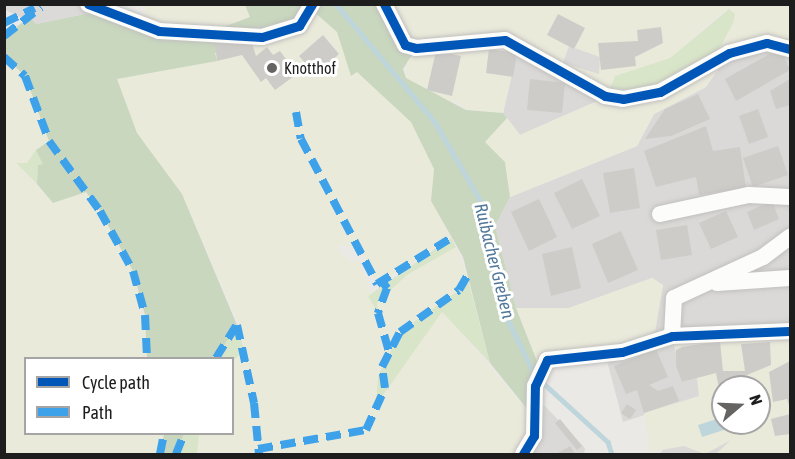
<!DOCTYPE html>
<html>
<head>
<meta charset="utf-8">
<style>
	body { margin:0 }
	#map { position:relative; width:795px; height:459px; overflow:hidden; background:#ebe9e6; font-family:"Asap Condensed",sans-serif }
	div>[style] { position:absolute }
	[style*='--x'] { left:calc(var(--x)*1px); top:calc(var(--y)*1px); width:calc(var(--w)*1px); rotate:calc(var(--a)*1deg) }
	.residential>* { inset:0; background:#dad9d7 }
	.farmland>* { inset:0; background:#eaeadb }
	.grass>* { inset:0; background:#d9e5c8 }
	.forest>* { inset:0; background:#c8d7be }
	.parking>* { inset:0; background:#dbdad9 }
	.water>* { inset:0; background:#bed6db }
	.stream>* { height:4.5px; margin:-2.25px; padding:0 2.25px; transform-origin:2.25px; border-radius:2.25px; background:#bed6db }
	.building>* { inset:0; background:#ceccc9 }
	.roads { filter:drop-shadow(0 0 2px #c1c0be) drop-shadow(0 0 2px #c1c0be) }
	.minor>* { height:16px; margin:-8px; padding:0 8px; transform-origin:8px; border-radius:8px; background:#fcfcfb }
	.quiet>* { height:8px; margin-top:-4px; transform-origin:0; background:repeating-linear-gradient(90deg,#3da2ea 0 15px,transparent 0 23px) }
	.cycleway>* { height:9px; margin:-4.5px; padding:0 4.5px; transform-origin:4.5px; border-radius:4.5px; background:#0057b8 }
	.dots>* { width:16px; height:16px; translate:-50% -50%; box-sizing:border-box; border:3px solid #fff; border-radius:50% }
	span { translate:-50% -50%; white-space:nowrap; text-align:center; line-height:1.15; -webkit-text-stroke:6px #fff; paint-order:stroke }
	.poi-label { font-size:16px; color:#1d1d1d }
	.left { translate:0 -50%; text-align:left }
	.water-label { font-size:18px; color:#52799b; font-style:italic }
	.frame { position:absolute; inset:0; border:6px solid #1d1d1d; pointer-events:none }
	.legend { position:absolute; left:24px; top:357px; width:210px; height:78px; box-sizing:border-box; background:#fff; border:2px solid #a5a5a5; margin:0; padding:8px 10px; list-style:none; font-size:18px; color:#1d1d1d }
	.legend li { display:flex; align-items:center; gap:12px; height:30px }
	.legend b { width:30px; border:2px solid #a5a5a5 }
	.north { position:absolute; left:711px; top:375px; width:60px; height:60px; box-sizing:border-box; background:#fff; border:2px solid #a5a5a5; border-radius:50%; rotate:71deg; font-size:16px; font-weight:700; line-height:24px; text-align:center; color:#1d1d1d }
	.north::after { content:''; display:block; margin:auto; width:21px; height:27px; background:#656463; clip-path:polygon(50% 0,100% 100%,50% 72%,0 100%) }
</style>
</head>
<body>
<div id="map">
	<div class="residential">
		<i style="clip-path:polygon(4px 5px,87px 5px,36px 24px,5px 10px)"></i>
		<i style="clip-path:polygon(evenodd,790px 49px,790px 436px,734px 438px,716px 454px,660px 454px,699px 397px,623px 422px,604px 349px,655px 331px,663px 285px,652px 278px,569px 308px,516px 308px,495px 226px,510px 197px,637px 146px,654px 114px,706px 87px,729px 53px,790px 49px,723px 387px,759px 387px,759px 423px,723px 423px,723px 387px)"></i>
		<i style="clip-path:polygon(517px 53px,607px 97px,520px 135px,503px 113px)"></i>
		<i style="clip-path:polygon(545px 406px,585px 448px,584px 454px,523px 454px,537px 408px)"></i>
	</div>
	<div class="farmland">
		<i style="clip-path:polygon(144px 5px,245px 5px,251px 17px,215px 31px,312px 10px,337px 32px,351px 76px,357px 72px,411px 122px,434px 169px,431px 201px,451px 238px,377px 284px,360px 250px,341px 244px,338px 250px,351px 262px,359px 260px,377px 312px,377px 303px,408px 275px,456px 247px,467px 276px,459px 290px,400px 332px,378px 376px,377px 403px,442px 311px,536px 420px,523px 454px,194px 452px,199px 434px,232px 434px,233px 361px,244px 349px,241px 329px,182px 194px,137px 133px,117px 79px,219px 52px,148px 27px)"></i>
		<i style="clip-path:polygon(evenodd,393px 5px,790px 5px,790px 49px,729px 53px,706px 87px,654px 114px,637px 146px,510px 197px,505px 162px,484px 142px,507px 118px,520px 135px,606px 97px,517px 53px,503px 113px,466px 110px,458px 102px,437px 98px,406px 78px,408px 54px,393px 5px,722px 12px,722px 43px,713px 61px,615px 76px,670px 58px,722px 12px)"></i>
		<i style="clip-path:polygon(4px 57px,25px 76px,49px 141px,27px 163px,16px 163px,53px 203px,86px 192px,133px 271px,146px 329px,147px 358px,26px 358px,26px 434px,164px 434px,160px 454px,5px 454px)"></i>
		<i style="clip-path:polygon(652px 278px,663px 285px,655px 331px,648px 337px,538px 364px,516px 308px,569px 308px)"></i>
		<i style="clip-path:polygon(evenodd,790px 331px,790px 454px,716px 454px,731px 440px,705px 454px,684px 446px,650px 452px,644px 413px,699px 396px,697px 378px,682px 382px,672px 336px,790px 331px,723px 387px,759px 387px,759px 423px,723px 423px,723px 387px)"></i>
	</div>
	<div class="grass">
		<i style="clip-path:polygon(729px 9px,735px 14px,733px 23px,713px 61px,679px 81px,607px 97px,615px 76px,670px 58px)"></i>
		<i style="clip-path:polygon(36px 150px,44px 164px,38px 165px,37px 184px,16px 163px,27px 163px)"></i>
		<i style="clip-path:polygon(451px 238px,456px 247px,407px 275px,377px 303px,378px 313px,368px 296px)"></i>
		<i style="clip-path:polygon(467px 276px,490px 363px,442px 312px,376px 405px,378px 376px,400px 332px,459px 290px)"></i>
		<i style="clip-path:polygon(237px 325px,244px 350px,233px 361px,216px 358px)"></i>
		<i style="clip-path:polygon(184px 434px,199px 434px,197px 454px,176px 454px)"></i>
	</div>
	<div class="forest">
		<i style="clip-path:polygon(245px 5px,393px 5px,416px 48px,403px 69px,406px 78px,466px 110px,503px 113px,507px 118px,485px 142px,505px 162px,510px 197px,495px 226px,516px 308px,538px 364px,531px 372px,536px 420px,490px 363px,463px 257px,431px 201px,434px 169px,411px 122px,357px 72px,351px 76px,337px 32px,312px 10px,307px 18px,215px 53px,217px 61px,117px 79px,137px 133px,182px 194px,237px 325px,216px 358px,147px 358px,145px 315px,133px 271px,100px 211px,86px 192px,53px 203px,37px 184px,38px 165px,43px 164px,36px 150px,49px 141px,25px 76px,5px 57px,4px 36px,30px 17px,36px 24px,89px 13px,148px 27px,213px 31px,250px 17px)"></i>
		<i style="clip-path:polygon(164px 434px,184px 434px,176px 454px,160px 454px)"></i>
	</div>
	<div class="parking">
		<i style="clip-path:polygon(87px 4px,90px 13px,36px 24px,26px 12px,39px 5px)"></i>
		<i style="clip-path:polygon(569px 46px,600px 57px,599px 74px,563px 63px)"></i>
	</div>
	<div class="water">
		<i style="clip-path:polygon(723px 417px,727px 429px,702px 437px,698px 425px)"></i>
	</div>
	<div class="stream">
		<i style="--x:336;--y:4;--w:154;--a:50"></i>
		<i style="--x:435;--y:122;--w:90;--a:60"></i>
		<i style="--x:480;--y:200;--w:108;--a:78.8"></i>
		<i style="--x:501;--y:306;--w:77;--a:63.8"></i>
		<i style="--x:541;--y:381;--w:91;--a:42.3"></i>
		<i style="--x:608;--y:442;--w:13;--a:72"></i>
	</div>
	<div class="building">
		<i style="clip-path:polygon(558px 14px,585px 28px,574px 49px,547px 35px)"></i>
		<i style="clip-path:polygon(661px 27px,663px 43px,635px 57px,636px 66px,601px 70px,598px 43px,638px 41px,637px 30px)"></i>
		<i style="clip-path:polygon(214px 35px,251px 39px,256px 56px,267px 47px,273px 55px,280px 51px,297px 74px,275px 90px,266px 78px,261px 82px,242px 55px,217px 61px)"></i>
		<i style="clip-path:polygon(323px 35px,339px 54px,316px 75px,299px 56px)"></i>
		<i style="clip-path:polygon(780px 48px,790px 70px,736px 101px,725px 79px)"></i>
		<i style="clip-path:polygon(489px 49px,517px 53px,513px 77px,486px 73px)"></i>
		<i style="clip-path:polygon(436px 51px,461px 56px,452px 96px,427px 90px)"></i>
		<i style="clip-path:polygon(530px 79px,565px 83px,562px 113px,527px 110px)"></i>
		<i style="clip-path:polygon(790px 79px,790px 105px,776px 109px,770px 91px)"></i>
		<i style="clip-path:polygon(698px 94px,710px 119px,671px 136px,645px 139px,665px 109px)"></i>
		<i style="clip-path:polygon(758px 109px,768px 137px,749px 144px,739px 116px)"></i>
		<i style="clip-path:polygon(706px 126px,713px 151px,740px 147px,746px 188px,699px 195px,696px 177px,656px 187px,644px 151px)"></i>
		<i style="clip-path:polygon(778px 146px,788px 175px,753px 187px,743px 158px)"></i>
		<i style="clip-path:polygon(634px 168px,640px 208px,610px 213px,603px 173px)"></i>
		<i style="clip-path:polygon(582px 179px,600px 216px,572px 229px,554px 193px)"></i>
		<i style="clip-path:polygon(539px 199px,557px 237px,529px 251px,511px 212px)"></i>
		<i style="clip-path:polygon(772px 201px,779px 219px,754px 230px,747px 212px)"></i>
		<i style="clip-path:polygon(726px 211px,738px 237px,711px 249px,699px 223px)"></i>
		<i style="clip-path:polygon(687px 225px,692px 255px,661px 260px,656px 230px)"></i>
		<i style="clip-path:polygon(621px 231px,638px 270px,608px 283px,592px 244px)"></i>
		<i style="clip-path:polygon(572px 247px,581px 288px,551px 296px,542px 254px)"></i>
		<i style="clip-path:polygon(720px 341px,723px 371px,745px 371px,741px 344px,770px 342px,771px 365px,742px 377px,744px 387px,723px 387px,722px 405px,716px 373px,682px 382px,676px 366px,676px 350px,682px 347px)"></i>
		<i style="clip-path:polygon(656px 349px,668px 377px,649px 385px,658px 391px,673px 386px,679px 401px,644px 413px,637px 390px,626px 394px,614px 366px)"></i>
		<i style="clip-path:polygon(790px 361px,790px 408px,787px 399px,773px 402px,769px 372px)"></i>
		<i style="clip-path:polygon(627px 404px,636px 410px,630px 419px,621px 413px)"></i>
		<i style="clip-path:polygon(790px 414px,790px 434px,775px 436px,771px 419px)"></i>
		<i style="clip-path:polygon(560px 419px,582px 446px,577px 450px,555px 423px)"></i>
		<i style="clip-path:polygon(570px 446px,575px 454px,556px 454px)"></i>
	</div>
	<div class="roads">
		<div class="minor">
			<i style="--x:88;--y:4;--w:76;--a:20.8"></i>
			<i style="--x:159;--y:31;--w:103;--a:3.3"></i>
			<i style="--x:262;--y:37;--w:39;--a:-17"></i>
			<i style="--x:299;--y:26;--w:26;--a:-59"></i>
			<i style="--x:384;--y:4;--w:46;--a:62.9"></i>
			<i style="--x:405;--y:45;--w:11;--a:15"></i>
			<i style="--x:416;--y:48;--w:89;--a:-5.1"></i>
			<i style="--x:505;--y:40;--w:115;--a:29.2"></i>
			<i style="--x:605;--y:96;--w:18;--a:9"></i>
			<i style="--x:623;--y:99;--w:38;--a:-11"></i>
			<i style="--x:660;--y:92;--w:79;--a:-29.5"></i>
			<i style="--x:729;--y:53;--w:39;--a:-15"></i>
			<i style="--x:767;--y:43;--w:24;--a:15"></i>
			<i style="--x:660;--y:214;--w:91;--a:-12.1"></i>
			<i style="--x:749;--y:195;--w:41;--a:2.8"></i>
			<i style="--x:717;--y:283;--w:73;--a:-3.9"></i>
			<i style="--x:672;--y:336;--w:38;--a:-87"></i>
			<i style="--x:674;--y:298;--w:98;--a:-24.7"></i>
			<i style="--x:763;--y:257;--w:34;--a:-37"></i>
			<i style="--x:523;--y:454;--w:21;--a:-59"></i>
			<i style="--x:534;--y:436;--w:50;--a:-88.9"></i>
			<i style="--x:535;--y:386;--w:29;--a:-65"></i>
			<i style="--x:547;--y:360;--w:75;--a:-6.1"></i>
			<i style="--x:622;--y:352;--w:52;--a:-17.7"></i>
			<i style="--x:672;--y:336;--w:118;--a:-2.4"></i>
		</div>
	</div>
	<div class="quiet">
		<i style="--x:4;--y:23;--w:34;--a:-26"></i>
		<i style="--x:4;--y:36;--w:47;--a:-38.1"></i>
		<i style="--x:4;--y:57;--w:28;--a:42"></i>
		<i style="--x:25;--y:76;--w:69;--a:69.7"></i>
		<i style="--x:49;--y:141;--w:87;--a:53.9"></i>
		<i style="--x:100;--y:211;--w:68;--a:61.2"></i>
		<i style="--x:133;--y:271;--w:46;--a:74.7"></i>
		<i style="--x:145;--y:315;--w:43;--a:87.3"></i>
		<i style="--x:296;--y:112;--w:27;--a:80"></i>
		<i style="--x:301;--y:139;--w:164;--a:62.3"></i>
		<i style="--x:377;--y:284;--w:87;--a:-31.9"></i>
		<i style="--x:382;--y:281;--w:9;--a:54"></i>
		<i style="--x:387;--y:288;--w:27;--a:110"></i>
		<i style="--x:378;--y:313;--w:41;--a:74.2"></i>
		<i style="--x:216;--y:358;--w:39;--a:-58"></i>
		<i style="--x:237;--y:325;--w:80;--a:77.7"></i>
		<i style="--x:254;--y:403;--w:51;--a:84.4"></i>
		<i style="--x:258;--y:449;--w:110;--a:-10"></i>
		<i style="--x:366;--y:430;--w:46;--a:-65.7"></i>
		<i style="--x:385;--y:388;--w:21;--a:-98"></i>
		<i style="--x:382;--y:367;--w:39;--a:-63"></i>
		<i style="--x:400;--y:332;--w:72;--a:-35.4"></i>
		<i style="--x:459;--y:290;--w:16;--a:-60"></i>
		<i style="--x:160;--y:454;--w:20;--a:-79"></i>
		<i style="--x:176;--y:454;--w:22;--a:-68"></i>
	</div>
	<div class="cycleway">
		<i style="--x:88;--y:4;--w:76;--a:20.8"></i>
		<i style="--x:159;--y:31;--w:103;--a:3.3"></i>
		<i style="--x:262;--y:37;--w:39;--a:-17"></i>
		<i style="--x:299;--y:26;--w:26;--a:-59"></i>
		<i style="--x:384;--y:4;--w:46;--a:62.9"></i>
		<i style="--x:405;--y:45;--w:11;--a:15"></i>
		<i style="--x:416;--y:48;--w:89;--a:-5.1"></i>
		<i style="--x:505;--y:40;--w:115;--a:29.2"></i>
		<i style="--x:605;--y:96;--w:18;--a:9"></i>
		<i style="--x:623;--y:99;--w:38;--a:-11"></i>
		<i style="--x:660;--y:92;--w:79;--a:-29.5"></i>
		<i style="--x:729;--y:53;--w:39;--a:-15"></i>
		<i style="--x:767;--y:43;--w:24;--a:15"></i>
		<i style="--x:523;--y:454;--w:21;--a:-59"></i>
		<i style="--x:534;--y:436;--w:50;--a:-88.9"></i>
		<i style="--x:535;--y:386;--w:29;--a:-65"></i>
		<i style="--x:547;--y:360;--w:75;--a:-6.1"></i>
		<i style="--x:622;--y:352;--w:52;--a:-17.7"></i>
		<i style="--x:672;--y:336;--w:118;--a:-2.4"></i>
	</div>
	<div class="dots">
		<i style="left:272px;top:68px;background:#656463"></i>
	</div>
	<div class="poi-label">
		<span class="left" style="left:284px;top:68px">Knotthof</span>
	</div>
	<div class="water-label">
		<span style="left:494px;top:261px;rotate:76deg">Ruibacher Greben</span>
	</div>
	<div class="frame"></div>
	<ul class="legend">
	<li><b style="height:8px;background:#0057b8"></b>Cycle path</li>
	<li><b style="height:8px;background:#3da2ea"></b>Path</li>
	</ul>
	<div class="north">N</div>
</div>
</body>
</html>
